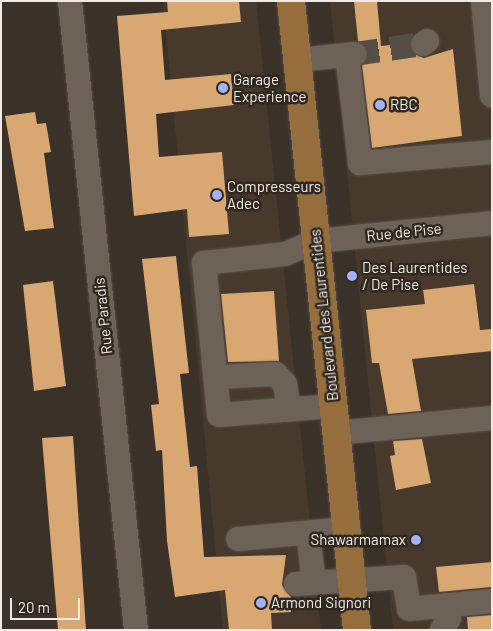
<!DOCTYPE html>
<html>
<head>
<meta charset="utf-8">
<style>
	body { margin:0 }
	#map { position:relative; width:493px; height:631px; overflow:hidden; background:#3a3229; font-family:Barlow,sans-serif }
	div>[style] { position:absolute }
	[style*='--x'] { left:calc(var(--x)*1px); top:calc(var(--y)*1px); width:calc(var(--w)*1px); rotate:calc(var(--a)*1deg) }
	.built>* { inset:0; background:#473a2d }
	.building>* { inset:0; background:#d9a772 }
	.minor-tunnel>* { height:24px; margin-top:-12px; transform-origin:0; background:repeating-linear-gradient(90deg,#554e45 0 24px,transparent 0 36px) }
	.roads { filter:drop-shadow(0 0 1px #574f48) drop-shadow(0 0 1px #574f48) }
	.minor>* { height:24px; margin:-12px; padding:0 12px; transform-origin:12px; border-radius:12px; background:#6c6258 }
	.major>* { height:28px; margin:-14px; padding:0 14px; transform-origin:14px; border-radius:14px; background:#966d3c }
	.dots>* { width:14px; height:14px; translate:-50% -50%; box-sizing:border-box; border:2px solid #30281f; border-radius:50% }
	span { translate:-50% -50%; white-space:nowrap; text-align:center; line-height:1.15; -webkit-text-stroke:5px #30281f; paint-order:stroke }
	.poi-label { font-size:15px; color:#f0eae5 }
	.left { translate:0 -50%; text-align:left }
	.right { translate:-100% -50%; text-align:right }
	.street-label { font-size:15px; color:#f0eae5 }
	.frame { position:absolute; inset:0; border:2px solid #f0eae5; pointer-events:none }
	.scale { position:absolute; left:10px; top:598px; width:70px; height:22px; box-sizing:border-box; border:2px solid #f0eae5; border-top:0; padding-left:6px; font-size:15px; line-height:18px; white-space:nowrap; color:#f0eae5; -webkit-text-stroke:4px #30281f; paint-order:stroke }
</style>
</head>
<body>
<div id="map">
	<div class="built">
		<i style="clip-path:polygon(163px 1px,256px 1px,321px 630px,223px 630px)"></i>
		<i style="clip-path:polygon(330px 1px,492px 1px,492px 630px,393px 630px)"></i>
	</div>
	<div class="building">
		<i style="clip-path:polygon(167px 1px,239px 1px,241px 22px,161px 30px,165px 80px,231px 74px,234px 105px,156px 114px,159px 157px,222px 152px,229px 234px,189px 237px,187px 209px,134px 216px,117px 16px,168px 12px)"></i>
		<i style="clip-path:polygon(354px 1px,377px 1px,381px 46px,410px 43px,412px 53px,424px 58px,453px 49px,462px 136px,372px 148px,362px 66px,369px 52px,358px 41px)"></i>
		<i style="clip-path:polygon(35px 112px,37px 124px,46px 123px,51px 152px,44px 153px,54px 228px,25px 231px,5px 116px)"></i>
		<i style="clip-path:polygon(176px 256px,189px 373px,180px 374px,190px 467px,197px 466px,204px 557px,286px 555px,282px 585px,291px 597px,291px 612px,271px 613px,272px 630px,229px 630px,225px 590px,175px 597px,167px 541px,162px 450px,156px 451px,151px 405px,159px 404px,142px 259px)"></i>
		<i style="clip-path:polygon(53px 281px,66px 386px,34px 391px,23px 285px)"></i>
		<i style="clip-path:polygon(474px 284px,480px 330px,492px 329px,492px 351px,412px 359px,421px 411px,388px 414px,379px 363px,372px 363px,366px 310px,425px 304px,423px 290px)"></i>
		<i style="clip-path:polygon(274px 291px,279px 361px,228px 362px,221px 294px)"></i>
		<i style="clip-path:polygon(73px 436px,86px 630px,58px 630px,42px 438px)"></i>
		<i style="clip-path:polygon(422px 439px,431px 483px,396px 490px,390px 456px,395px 455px,393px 441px)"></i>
		<i style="clip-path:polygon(492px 562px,492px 587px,439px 592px,436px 567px)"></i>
		<i style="clip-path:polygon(492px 615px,492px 630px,468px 630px,467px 617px)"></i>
	</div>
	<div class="minor-tunnel">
		<i style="--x:355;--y:54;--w:69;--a:-8.4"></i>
	</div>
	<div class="roads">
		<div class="minor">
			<i style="--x:70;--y:1;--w:632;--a:84.01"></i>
			<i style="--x:483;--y:1;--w:95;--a:84.6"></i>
			<i style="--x:423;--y:44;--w:5;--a:-37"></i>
			<i style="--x:347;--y:55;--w:109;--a:83.1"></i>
			<i style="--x:360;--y:163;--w:132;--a:-4.8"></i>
			<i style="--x:298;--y:60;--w:57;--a:-6"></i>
			<i style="--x:215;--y:377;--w:61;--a:-2.8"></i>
			<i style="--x:276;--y:374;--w:13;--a:48"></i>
			<i style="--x:285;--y:384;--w:26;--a:81"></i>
			<i style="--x:333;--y:406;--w:114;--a:175.5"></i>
			<i style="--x:219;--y:415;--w:153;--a:-95.6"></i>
			<i style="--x:204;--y:263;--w:81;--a:-6.3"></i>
			<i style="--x:285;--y:254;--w:34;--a:-23"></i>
			<i style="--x:316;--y:241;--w:177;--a:-5.8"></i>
			<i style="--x:336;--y:433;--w:157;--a:-5.5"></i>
			<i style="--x:308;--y:533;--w:50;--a:83.2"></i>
			<i style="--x:238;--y:539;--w:108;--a:-5.3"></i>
			<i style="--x:296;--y:584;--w:108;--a:-3.7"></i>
			<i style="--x:404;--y:577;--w:32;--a:81"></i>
			<i style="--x:409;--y:609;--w:83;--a:-5.5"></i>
			<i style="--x:442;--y:630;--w:14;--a:-60"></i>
			<i style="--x:449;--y:618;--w:13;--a:-99"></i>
		</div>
		<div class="major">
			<i style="--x:291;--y:1;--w:632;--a:84.01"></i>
		</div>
	</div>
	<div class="dots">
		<i style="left:223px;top:88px;background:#a6b1fc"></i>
		<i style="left:380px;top:105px;background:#a6b1fc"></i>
		<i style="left:217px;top:195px;background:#a6b1fc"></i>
		<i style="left:352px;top:276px;background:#a6b1fc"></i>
		<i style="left:416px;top:540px;background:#a6b1fc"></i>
		<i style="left:261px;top:603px;background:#a6b1fc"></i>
	</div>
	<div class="poi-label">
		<span class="left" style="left:233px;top:88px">Garage<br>Experience</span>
		<span class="left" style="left:390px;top:105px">RBC</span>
		<span class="left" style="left:227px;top:195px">Compresseurs<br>Adec</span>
		<span class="left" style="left:362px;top:276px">Des Laurentides<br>/ De Pise</span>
		<span class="right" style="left:406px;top:540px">Shawarmamax</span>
		<span class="left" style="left:271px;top:603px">Armond Signori</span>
	</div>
	<div class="street-label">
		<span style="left:404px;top:232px;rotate:-6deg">Rue de Pise</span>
		<span style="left:324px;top:315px;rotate:-96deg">Boulevard des Laurentides</span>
		<span style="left:103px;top:316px;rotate:-96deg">Rue Paradis</span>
	</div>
	<div class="frame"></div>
	<div class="scale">20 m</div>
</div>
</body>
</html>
